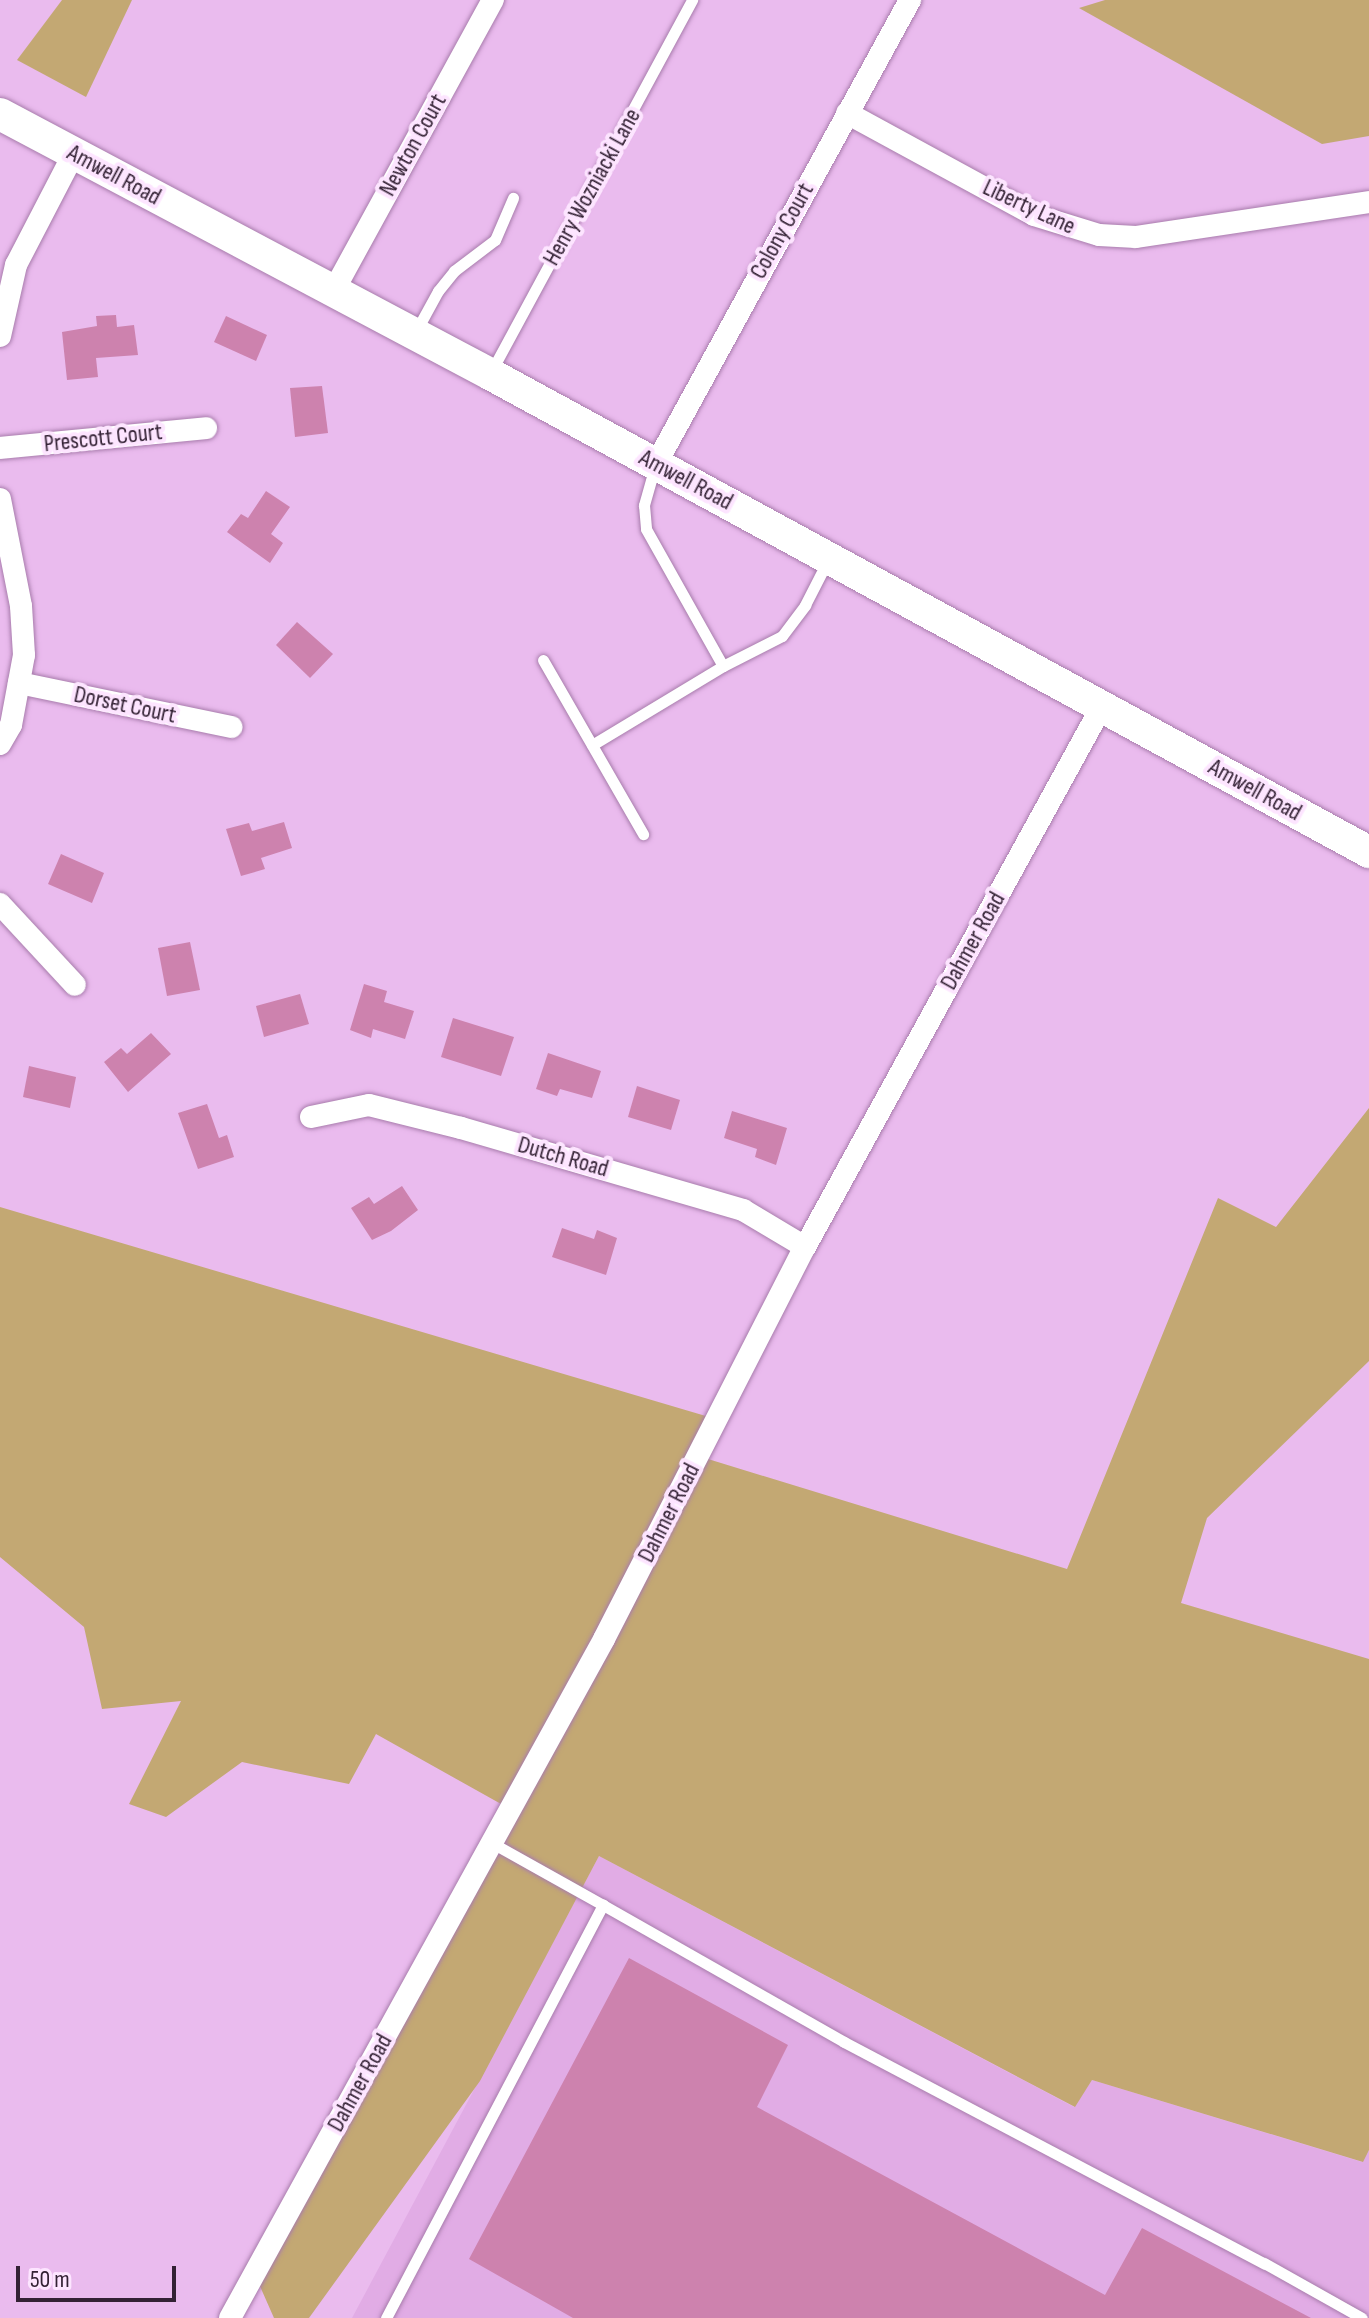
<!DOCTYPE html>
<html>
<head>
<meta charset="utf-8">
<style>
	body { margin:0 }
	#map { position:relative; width:1369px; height:2318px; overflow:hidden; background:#eabbee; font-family:"Sofia Sans Condensed",sans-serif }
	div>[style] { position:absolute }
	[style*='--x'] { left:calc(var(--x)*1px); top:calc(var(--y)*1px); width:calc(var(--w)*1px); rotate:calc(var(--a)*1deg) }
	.built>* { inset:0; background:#e1ace5 }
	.green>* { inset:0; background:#c3a873 }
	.building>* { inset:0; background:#cd82ae }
	.roads { filter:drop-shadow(0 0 2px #a87cac) drop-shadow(0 0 2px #a87cac) }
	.lane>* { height:11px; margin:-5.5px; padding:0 5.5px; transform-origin:5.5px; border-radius:5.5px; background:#fff }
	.street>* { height:22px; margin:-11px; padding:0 11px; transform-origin:11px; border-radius:11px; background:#fff }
	.secondary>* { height:32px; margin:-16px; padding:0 16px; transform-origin:16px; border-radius:16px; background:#fff }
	span { translate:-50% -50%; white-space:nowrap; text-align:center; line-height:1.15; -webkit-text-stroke:8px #fde5ff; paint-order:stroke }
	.street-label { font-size:24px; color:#332134 }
	.scale { position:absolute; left:16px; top:2266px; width:160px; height:36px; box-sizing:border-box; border:4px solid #332134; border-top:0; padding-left:10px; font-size:24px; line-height:28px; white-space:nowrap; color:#332134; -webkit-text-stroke:6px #fde5ff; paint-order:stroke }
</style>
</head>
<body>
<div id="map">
	<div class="built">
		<i style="clip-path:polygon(599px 1856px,1074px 2107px,1092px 2080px,1362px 2162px,1369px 2150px,1369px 2318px,352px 2318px)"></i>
	</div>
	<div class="green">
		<i style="clip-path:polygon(62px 0,132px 0,86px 97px,17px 60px)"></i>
		<i style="clip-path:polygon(1105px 0,1369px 0,1369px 136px,1322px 144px,1079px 8px)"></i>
		<i style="clip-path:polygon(1369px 1108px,1369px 1361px,1207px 1518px,1181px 1603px,1369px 1659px,1369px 2150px,1363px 2162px,1092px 2080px,1075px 2107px,599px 1856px,480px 2081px,309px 2318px,274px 2318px,259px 2284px,517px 1813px,376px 1734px,349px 1784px,242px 1762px,166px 1817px,129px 1804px,181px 1701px,102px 1709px,84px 1627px,0 1557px,0 1207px,726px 1422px,708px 1459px,1067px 1569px,1218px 1198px,1276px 1227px)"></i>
	</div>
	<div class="building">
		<i style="clip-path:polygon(116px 315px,117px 327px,134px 325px,138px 355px,96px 358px,98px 377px,67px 380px,62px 332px,97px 326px,96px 316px)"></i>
		<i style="clip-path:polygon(226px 316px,267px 335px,256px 361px,214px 342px)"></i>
		<i style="clip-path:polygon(322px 386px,328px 433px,295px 437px,290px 388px)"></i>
		<i style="clip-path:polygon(266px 491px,290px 507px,271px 534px,283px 543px,270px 563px,227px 532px,241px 514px,248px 518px)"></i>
		<i style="clip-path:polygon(297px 622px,333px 654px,310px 678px,276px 645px)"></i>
		<i style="clip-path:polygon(284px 822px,292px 848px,261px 858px,265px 869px,241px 876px,226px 829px,249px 823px,252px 831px)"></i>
		<i style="clip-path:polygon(61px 854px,104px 873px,92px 903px,48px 884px)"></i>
		<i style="clip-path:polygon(190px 942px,200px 990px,167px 996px,158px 948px)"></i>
		<i style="clip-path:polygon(364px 984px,387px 991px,384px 1002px,414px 1011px,405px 1039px,373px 1029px,371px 1038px,350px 1030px)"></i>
		<i style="clip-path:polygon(300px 994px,309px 1024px,264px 1037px,256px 1006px)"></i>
		<i style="clip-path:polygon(453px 1018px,514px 1037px,501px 1076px,441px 1057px)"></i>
		<i style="clip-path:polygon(151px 1033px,171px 1054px,128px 1092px,104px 1062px,121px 1048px,127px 1054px)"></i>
		<i style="clip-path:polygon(548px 1053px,601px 1071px,592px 1098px,560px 1089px,557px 1096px,536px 1089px)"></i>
		<i style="clip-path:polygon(29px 1066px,76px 1077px,70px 1108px,23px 1097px)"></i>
		<i style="clip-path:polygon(637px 1086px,680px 1100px,671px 1130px,628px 1117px)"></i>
		<i style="clip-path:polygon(207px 1104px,219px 1138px,227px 1135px,234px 1157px,198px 1169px,178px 1113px)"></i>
		<i style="clip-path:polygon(732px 1111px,787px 1128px,776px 1165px,755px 1157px,757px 1149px,724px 1138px)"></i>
		<i style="clip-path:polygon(402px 1186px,418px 1210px,391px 1231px,372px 1240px,351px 1208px,369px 1197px,374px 1204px)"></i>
		<i style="clip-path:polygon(562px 1228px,594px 1239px,597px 1230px,617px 1238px,606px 1275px,552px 1257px)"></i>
		<i style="clip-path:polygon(629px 1958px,788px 2045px,757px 2107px,1105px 2295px,1142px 2228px,1311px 2318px,573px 2318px,469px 2259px)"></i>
	</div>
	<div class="roads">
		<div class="lane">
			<i style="--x:415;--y:333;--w:48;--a:-61.3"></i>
			<i style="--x:438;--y:291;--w:26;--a:-51"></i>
			<i style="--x:454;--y:271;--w:51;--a:-37.1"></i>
			<i style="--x:495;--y:240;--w:46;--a:-66.8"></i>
			<i style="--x:492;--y:370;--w:421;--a:-61.6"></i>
			<i style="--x:655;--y:466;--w:41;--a:105.8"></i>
			<i style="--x:644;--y:505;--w:24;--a:85"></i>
			<i style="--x:646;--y:529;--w:157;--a:60.7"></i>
			<i style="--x:723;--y:666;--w:66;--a:-27"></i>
			<i style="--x:782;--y:636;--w:39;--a:-53"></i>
			<i style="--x:805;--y:605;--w:48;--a:-62.9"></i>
			<i style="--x:543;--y:660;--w:201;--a:60.1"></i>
			<i style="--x:592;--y:745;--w:153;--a:-31.1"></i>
			<i style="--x:603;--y:1905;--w:277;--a:29.6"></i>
			<i style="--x:844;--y:2042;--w:475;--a:27.8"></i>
			<i style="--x:1264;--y:2263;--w:112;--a:29.3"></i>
			<i style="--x:386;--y:2318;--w:467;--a:-62.3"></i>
			<i style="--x:603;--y:1905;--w:127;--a:-150.8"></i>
		</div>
		<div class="street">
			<i style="--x:847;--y:113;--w:213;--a:28.6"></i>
			<i style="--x:1034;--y:215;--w:68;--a:17.1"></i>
			<i style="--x:1099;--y:235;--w:37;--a:3"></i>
			<i style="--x:1136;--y:237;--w:236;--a:-8.5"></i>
			<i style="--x:334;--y:290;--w:331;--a:-61.3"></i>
			<i style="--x:0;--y:336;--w:73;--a:-77.3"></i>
			<i style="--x:16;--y:265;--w:126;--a:-62.6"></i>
			<i style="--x:0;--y:448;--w:207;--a:-5.5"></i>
			<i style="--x:656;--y:464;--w:529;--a:-61.3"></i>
			<i style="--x:0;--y:499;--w:109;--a:78.9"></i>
			<i style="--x:21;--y:606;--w:49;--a:86.5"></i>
			<i style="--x:24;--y:655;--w:71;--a:100.5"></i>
			<i style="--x:11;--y:725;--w:22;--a:120"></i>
			<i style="--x:19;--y:683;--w:217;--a:11.7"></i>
			<i style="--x:0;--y:904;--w:110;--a:47.2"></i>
			<i style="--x:311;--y:1117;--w:59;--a:-11.7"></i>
			<i style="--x:369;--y:1105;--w:95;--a:14"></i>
			<i style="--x:461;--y:1128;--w:294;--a:16.2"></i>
			<i style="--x:743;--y:1210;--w:72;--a:30.8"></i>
			<i style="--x:230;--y:2318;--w:775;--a:-61.15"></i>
			<i style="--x:604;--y:1639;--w:441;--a:-62.9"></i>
			<i style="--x:805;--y:1247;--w:617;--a:-61.23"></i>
		</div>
		<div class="secondary">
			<i style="--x:0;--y:114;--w:555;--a:27.95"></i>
			<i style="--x:490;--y:374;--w:1001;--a:28.54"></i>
		</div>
	</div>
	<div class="street-label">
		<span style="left:413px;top:145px;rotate:-61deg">Newton Court</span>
		<span style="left:114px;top:175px;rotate:28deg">Amwell Road</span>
		<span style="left:592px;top:187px;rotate:-61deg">Henry Wozniacki Lane</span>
		<span style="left:1029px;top:207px;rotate:25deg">Liberty Lane</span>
		<span style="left:782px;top:231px;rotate:-61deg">Colony Court</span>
		<span style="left:103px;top:438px;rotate:-6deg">Prescott Court</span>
		<span style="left:686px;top:480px;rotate:28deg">Amwell Road</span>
		<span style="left:125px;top:705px;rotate:12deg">Dorset Court</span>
		<span style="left:1255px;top:790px;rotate:29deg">Amwell Road</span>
		<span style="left:973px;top:941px;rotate:-61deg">Dahmer Road</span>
		<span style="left:563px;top:1157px;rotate:16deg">Dutch Road</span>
		<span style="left:669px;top:1513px;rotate:-63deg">Dahmer Road</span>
		<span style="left:360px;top:2083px;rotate:-61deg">Dahmer Road</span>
	</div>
	<div class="scale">50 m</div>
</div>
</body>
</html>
